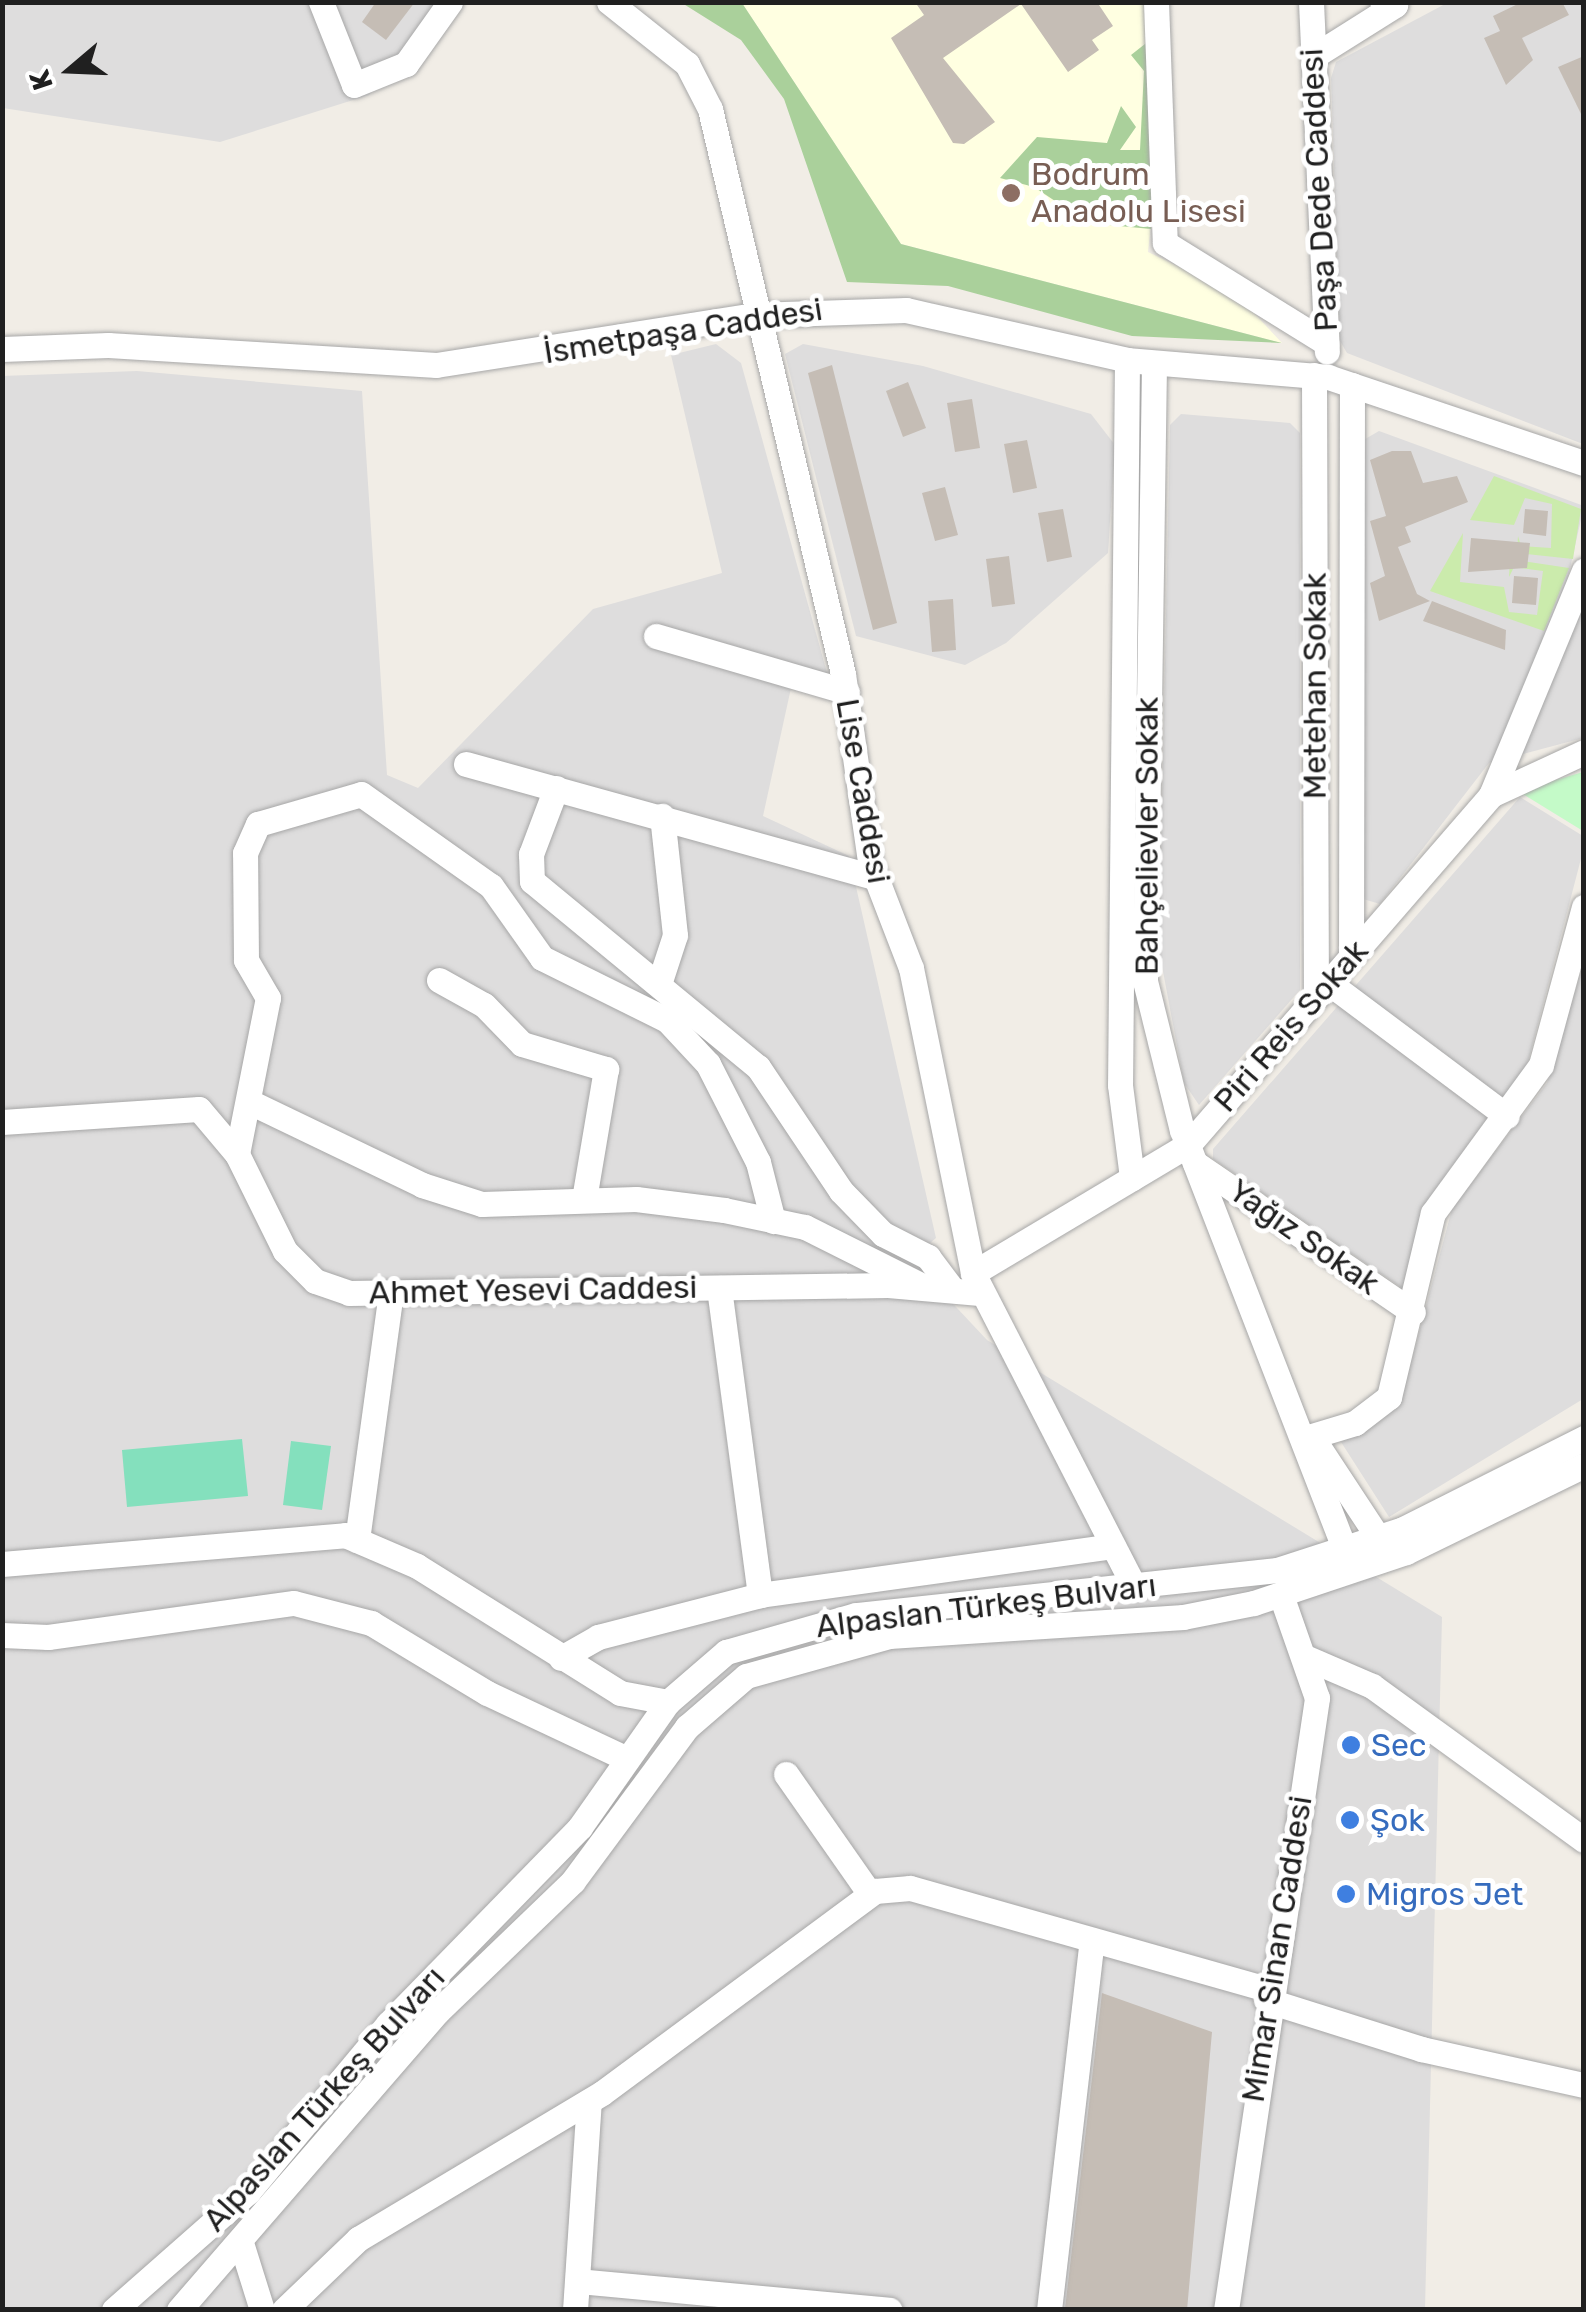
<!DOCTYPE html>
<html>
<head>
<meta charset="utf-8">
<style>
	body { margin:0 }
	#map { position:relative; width:1586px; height:2312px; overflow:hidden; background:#f1ede6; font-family:Rubik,sans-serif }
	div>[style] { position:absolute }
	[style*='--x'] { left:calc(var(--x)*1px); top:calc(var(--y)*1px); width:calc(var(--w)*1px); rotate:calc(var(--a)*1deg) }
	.residential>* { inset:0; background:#dedddd }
	.education>* { inset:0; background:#ffffe1 }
	.grass>* { inset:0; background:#cbebac }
	.forest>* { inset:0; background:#aad09b }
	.park>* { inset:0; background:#c4fac8 }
	.pitch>* { inset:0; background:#84e0bd }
	.building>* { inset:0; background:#c5bdb5 }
	.roads { filter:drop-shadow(0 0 2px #a7a7a7) drop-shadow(0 0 2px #a7a7a7) }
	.minor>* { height:25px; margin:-12.5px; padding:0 12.5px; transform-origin:12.5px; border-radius:12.5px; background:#fff }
	.dots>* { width:28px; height:28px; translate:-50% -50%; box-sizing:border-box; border:5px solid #fff; border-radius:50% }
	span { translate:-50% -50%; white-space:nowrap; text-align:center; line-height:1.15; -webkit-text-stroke:10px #fff; paint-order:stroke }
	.education-label { font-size:32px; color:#785e54 }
	.left { translate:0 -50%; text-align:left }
	.street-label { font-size:32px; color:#202020 }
	.shop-label { font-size:32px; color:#366cbe }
	.frame { position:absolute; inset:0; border:5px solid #202020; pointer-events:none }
	.north { position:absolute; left:20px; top:20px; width:100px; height:100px; -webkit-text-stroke:8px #fff; paint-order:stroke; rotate:251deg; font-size:28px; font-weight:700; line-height:40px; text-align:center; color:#202020 }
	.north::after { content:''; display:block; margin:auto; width:35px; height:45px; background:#202020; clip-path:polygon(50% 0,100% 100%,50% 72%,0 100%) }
</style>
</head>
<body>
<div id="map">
	<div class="residential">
		<i style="clip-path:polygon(2px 3px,446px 3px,369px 95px,220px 142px,3px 108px)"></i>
		<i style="clip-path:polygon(1447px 3px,1583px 3px,1583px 444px,1347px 353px,1340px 341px,1331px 78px,1336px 62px)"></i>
		<i style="clip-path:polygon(716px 344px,741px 363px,834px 698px,791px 688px,763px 816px,849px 856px,936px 1238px,911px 1259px,987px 1340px,1442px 1617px,1425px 2309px,3px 2309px,2px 376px,137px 371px,362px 391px,387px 775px,418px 788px,593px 609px,722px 573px,671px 355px)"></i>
		<i style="clip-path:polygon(803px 344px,923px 366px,1091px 414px,1115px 445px,1108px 553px,1006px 643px,965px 665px,856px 636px,785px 354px)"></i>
		<i style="clip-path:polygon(1181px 414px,1290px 423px,1300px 433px,1300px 990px,1199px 1105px,1184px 1083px,1159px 950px,1170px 425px)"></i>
		<i style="clip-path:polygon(1379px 431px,1584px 506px,1566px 586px,1583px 592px,1583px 738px,1489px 763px,1380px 904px,1363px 899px,1360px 442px)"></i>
		<i style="clip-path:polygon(1520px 797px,1583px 836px,1583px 851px,1527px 1066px,1432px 1199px,1402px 1288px,1213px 1159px,1213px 1149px)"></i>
		<i style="clip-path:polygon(1583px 965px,1583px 1399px,1389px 1517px,1341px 1442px,1402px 1396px,1452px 1209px,1547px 1083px)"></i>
	</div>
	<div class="education">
		<i style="clip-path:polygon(742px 3px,1146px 3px,1158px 158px,1148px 252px,1236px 294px,1282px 343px,901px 244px)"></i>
	</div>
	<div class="grass">
		<i style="clip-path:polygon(1494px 476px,1581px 509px,1573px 559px,1517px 553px,1518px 536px,1521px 546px,1551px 548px,1552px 504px,1525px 498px,1514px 525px,1470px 520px)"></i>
		<i style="clip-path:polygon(1463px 533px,1460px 582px,1504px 587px,1509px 612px,1537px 615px,1543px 571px,1514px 567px,1509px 577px,1510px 559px,1569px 568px,1544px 631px,1430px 591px)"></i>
	</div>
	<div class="forest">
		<i style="clip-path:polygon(682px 3px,742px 3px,901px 244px,1282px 343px,1132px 336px,948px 286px,847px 282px,784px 99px,741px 40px)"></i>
		<i style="clip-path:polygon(1150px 40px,1151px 229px,1088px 223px,1034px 187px,1000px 178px,1037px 137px,1107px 143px,1121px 106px,1136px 127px,1120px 150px,1140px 150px,1144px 71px,1131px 55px)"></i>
	</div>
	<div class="park">
		<i style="clip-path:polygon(1583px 772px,1583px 831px,1518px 791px)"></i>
	</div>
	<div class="pitch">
		<i style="clip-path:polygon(242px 1439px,248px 1496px,127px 1507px,122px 1450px)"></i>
		<i style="clip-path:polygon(291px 1441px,331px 1446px,322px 1510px,283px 1505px)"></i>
	</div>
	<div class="building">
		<i style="clip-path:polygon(376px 2px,415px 2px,386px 40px,362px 22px)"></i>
		<i style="clip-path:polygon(915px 2px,1097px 2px,1113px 26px,1092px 40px,1099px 50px,1068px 72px,1021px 4px,943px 58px,995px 122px,964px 144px,953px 143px,891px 38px,924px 15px)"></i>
		<i style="clip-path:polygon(1522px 2px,1562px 2px,1569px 15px,1522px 38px,1533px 60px,1506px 85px,1484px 38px,1500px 31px,1493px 16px)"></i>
		<i style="clip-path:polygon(1584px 56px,1584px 120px,1558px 67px)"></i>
		<i style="clip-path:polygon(832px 365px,897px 623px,873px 630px,808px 373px)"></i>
		<i style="clip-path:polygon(908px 382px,926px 428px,903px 437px,886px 391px)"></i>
		<i style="clip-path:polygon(972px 399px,980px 448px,955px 452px,947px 403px)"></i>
		<i style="clip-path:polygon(1027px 440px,1037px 488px,1013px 493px,1004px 444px)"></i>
		<i style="clip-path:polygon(1392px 451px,1411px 451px,1423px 483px,1457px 476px,1468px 502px,1405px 527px,1411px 542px,1398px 547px,1417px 594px,1430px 601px,1379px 621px,1370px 583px,1385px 576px,1370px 521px,1386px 516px,1370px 460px)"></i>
		<i style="clip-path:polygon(945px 487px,958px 535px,935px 541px,922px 493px)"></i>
		<i style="clip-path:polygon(1063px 509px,1072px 557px,1047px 562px,1038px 513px)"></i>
		<i style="clip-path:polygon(1525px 509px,1548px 511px,1546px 536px,1523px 533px)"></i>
		<i style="clip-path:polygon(1471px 538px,1530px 543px,1527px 568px,1468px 572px)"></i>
		<i style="clip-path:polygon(1009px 556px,1015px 604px,992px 607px,986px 559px)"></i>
		<i style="clip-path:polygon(1514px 576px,1538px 578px,1536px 605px,1512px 603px)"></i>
		<i style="clip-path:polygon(953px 599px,956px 650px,932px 652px,928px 601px)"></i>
		<i style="clip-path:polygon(1432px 601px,1506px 630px,1505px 650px,1423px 621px)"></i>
		<i style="clip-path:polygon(1102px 1993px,1212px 2032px,1187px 2310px,1065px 2309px)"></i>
	</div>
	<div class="roads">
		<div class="minor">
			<i style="--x:321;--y:2;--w:89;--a:68.3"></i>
			<i style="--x:354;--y:85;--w:56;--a:-22"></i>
			<i style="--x:406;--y:64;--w:76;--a:-54.6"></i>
			<i style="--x:609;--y:2;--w:100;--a:38.5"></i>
			<i style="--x:687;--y:64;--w:51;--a:62.9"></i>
			<i style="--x:710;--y:109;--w:580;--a:76.75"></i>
			<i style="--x:843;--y:674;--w:190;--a:81.8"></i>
			<i style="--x:870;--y:862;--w:114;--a:68.9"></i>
			<i style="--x:911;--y:968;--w:311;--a:78.5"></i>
			<i style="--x:973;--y:1273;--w:354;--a:62.8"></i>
			<i style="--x:1156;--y:2;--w:241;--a:87.9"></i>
			<i style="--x:1165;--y:243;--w:190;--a:31.8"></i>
			<i style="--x:1311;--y:2;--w:350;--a:87.4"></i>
			<i style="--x:1314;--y:56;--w:96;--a:-32.2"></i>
			<i style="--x:1395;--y:5;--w:13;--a:-167"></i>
			<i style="--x:2;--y:349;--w:106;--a:-2.2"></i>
			<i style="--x:108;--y:345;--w:329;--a:3.5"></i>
			<i style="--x:436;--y:365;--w:322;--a:-8.9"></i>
			<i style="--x:754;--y:315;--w:152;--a:-1.9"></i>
			<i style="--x:906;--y:310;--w:227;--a:12.7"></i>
			<i style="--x:1127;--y:360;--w:202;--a:4.8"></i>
			<i style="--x:1328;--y:377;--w:270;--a:18.6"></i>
			<i style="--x:1127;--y:360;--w:725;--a:90.55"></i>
			<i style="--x:1120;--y:1085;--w:94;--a:82.6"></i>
			<i style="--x:1154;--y:364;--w:617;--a:90.84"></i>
			<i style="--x:1145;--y:981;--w:154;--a:76.1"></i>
			<i style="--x:1182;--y:1130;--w:451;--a:68.8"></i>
			<i style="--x:1314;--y:375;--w:622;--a:89.82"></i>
			<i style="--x:656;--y:636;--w:199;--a:16.3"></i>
			<i style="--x:466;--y:764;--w:423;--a:15.5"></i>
			<i style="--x:556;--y:788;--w:71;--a:110.7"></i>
			<i style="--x:531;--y:854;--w:27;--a:88"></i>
			<i style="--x:532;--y:881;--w:293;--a:39.5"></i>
			<i style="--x:758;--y:1067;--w:149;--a:56.2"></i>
			<i style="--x:841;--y:1191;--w:60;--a:45.7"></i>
			<i style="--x:883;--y:1234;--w:51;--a:27.1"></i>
			<i style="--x:928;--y:1257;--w:40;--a:53"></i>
			<i style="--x:1491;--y:795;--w:243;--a:-67.5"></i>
			<i style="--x:1351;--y:956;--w:571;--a:-89.9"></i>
			<i style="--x:439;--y:980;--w:51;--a:29.1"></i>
			<i style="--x:484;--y:1005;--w:54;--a:45.7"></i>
			<i style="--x:522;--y:1044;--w:88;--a:16.6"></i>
			<i style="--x:606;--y:1069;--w:132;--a:99.6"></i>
			<i style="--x:660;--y:981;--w:48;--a:-71.9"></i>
			<i style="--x:675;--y:935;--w:120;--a:-96.2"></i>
			<i style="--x:1329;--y:983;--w:222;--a:36.8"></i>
			<i style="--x:254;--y:1104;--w:187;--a:25.7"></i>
			<i style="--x:422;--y:1185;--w:63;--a:17.6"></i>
			<i style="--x:482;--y:1204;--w:154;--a:-1.9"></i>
			<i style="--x:636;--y:1199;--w:89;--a:7.1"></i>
			<i style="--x:724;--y:1210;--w:83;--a:11.9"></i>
			<i style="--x:805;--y:1227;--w:130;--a:26.6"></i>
			<i style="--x:2;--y:1122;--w:197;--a:-3.8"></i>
			<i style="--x:199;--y:1109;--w:59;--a:49.8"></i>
			<i style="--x:237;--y:1154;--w:108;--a:63.7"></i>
			<i style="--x:285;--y:1251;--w:42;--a:45"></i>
			<i style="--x:315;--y:1281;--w:36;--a:19"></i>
			<i style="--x:349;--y:1293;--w:539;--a:-0.85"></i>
			<i style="--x:888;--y:1285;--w:92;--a:5"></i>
			<i style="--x:237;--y:1154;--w:159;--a:-78.8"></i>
			<i style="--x:268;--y:998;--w:44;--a:-120.1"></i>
			<i style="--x:246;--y:960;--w:107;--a:-90.5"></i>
			<i style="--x:245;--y:853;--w:32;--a:-66"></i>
			<i style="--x:258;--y:824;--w:107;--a:-16.2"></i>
			<i style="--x:361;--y:794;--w:159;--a:35.3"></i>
			<i style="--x:491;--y:886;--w:88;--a:54.7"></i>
			<i style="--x:542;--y:958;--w:140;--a:26.4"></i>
			<i style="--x:667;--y:1020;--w:60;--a:47"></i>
			<i style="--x:708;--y:1064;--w:110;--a:63"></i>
			<i style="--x:758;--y:1162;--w:61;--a:75.7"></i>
			<i style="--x:1195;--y:1163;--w:264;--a:34.4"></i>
			<i style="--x:973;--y:1273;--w:250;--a:-30.8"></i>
			<i style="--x:1188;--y:1145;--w:463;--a:-49.1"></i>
			<i style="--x:1491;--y:795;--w:102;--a:-24.8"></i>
			<i style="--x:719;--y:1288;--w:310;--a:82.4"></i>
			<i style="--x:1312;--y:1436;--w:45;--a:-16.8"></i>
			<i style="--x:1355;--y:1423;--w:43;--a:-37.4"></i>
			<i style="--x:1389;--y:1397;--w:189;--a:-76.6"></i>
			<i style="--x:1433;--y:1213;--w:183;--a:-53.9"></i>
			<i style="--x:1541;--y:1065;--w:164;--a:-74.8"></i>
			<i style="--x:1316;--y:1443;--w:115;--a:56.7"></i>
			<i style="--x:357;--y:1540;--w:249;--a:-82.2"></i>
			<i style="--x:2;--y:1564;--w:344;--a:-4.8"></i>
			<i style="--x:345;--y:1535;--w:78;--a:23.3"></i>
			<i style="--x:417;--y:1566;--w:239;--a:32"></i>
			<i style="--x:620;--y:1693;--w:49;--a:10.6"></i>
			<i style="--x:2;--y:1635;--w:46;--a:2.5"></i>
			<i style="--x:48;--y:1637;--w:248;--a:-7.9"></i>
			<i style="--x:294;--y:1603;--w:80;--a:14.6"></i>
			<i style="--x:371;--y:1623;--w:135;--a:31.1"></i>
			<i style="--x:487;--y:1693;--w:155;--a:25.2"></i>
			<i style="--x:561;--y:1658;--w:43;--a:-29.6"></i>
			<i style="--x:598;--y:1637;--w:167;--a:-14.5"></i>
			<i style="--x:760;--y:1595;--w:356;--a:-7.9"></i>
			<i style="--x:1307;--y:1658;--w:71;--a:23.3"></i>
			<i style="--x:1372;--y:1686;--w:262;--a:36"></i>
			<i style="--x:786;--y:1774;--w:146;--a:55"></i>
			<i style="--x:1266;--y:2000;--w:163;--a:17.5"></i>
			<i style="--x:1421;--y:2049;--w:167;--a:12.5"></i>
			<i style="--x:242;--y:2246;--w:67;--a:72.6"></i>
			<i style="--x:578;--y:2281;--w:313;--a:5.3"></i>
			<i style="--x:114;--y:2310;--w:179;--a:-41.4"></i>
			<i style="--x:248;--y:2192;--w:219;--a:-50.2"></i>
			<i style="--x:388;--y:2024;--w:275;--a:-45.7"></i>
			<i style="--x:580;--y:1827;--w:153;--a:-54.9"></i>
			<i style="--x:668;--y:1702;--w:77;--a:-40.8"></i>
			<i style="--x:726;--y:1652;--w:135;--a:-15.9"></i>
			<i style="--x:856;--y:1615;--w:423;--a:-6.1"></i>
			<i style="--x:1277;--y:1570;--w:133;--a:-18"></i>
			<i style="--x:1403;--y:1529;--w:203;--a:-26.7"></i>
			<i style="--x:179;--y:2310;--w:396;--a:-49.1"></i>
			<i style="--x:438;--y:2011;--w:187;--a:-43.9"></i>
			<i style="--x:573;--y:1881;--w:192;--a:-53.5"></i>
			<i style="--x:687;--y:1727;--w:78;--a:-40.8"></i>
			<i style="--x:746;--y:1676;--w:148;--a:-15.6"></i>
			<i style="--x:889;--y:1636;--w:295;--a:-3.7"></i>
			<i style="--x:1183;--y:1617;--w:72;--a:-11.2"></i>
			<i style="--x:1254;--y:1603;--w:160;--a:-18.5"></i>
			<i style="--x:1406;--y:1552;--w:198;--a:-26"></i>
			<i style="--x:284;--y:2310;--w:103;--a:-43.8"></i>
			<i style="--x:358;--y:2239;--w:284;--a:-30.9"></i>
			<i style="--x:602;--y:2093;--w:340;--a:-36.5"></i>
			<i style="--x:875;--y:1891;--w:35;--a:-5"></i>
			<i style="--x:910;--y:1888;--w:371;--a:15.8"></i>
			<i style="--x:575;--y:2310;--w:209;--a:-86.2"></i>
			<i style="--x:1049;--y:2310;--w:372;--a:-83.4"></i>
			<i style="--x:1226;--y:2310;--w:619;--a:-81.54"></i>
			<i style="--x:1317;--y:1698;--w:109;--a:-109.3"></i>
		</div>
	</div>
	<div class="dots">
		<i style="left:1011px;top:193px;background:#8d6e63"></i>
		<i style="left:1351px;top:1745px;background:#3f7fe0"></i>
		<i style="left:1350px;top:1820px;background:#3f7fe0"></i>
		<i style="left:1346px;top:1894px;background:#3f7fe0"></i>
	</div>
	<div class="education-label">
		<span class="left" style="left:1031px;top:193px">Bodrum<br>Anadolu Lisesi</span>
	</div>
	<div class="street-label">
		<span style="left:1319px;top:190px;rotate:-93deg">Paşa Dede Caddesi</span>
		<span style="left:683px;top:331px;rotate:-9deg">İsmetpaşa Caddesi</span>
		<span style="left:1315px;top:686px;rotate:-90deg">Metehan Sokak</span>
		<span style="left:863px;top:791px;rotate:80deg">Lise Caddesi</span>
		<span style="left:1147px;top:836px;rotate:-90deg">Bahçelievler Sokak</span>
		<span style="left:1291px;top:1026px;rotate:-49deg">Piri Reis Sokak</span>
		<span style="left:1304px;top:1237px;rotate:35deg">Yağız Sokak</span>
		<span style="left:533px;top:1290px;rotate:-1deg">Ahmet Yesevi Caddesi</span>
		<span style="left:986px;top:1606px;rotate:-7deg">Alpaslan Türkeş Bulvarı</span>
		<span style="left:1277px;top:1949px;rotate:-81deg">Mimar Sinan Caddesi</span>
		<span style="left:324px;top:2099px;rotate:-48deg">Alpaslan Türkeş Bulvarı</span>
	</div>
	<div class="shop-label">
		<span class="left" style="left:1371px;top:1745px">Sec</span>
		<span class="left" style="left:1370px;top:1820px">Şok</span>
		<span class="left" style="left:1366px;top:1894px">Migros Jet</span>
	</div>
	<div class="frame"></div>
	<div class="north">K</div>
</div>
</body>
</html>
